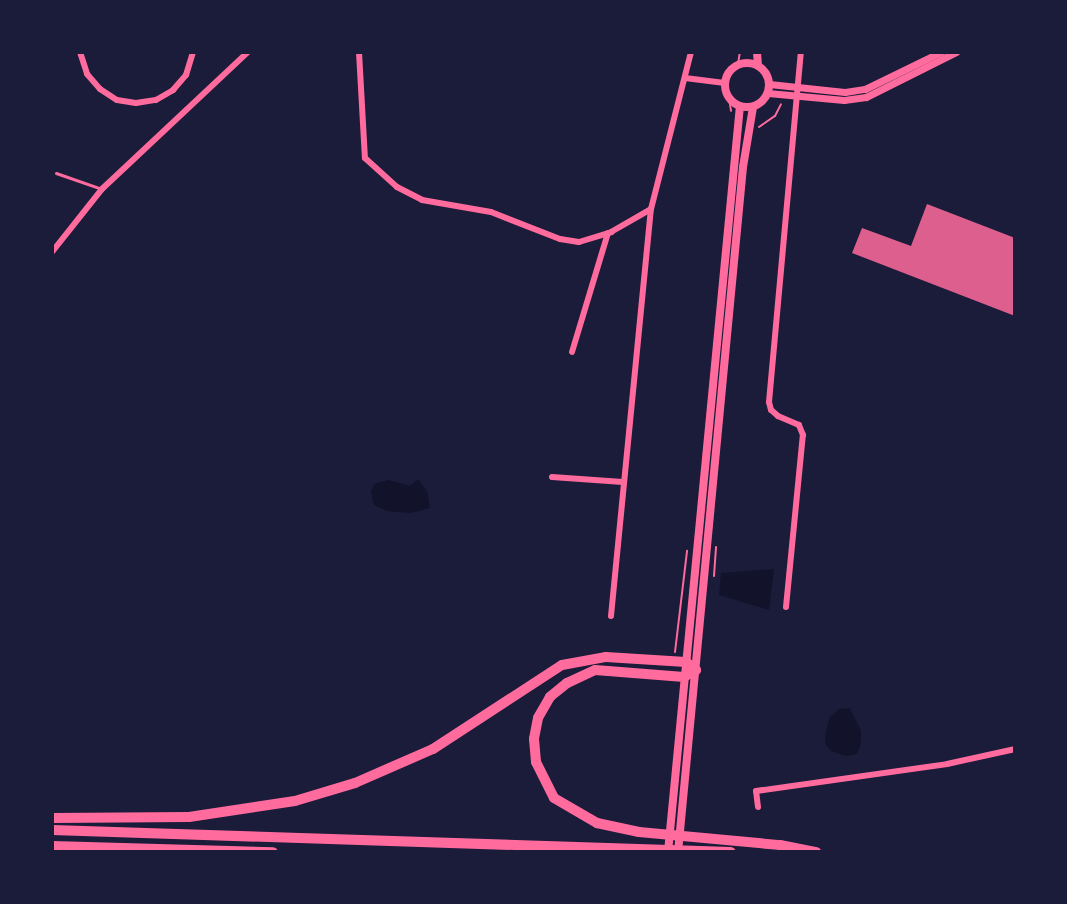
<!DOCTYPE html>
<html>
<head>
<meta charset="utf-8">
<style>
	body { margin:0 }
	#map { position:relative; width:1067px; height:904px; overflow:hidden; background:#1b1b3a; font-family:"Noto Sans",sans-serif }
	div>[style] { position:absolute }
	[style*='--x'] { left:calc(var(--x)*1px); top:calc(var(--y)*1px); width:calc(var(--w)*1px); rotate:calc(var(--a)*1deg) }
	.water>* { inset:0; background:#12122b }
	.building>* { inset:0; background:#dd5f8e }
	.path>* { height:2px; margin:-1px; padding:0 1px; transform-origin:1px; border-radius:1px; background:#ff6b9d }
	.service>* { height:3px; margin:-1.5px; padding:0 1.5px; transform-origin:1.5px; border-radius:1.5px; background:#ff6b9d }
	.minor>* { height:6px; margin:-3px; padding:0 3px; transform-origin:3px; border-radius:3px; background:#ff6b9d }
	.tertiary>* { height:7px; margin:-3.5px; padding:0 3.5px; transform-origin:3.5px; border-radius:3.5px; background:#ff6b9d }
	.secondary>* { height:8px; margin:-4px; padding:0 4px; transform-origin:4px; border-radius:4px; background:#ff6b9d }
	.secondary>.ring { margin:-4px; padding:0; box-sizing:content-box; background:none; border:8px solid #ff6b9d; border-radius:50% }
	.motorway>* { height:10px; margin:-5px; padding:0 5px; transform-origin:5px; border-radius:5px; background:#ff6b9d }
	span { translate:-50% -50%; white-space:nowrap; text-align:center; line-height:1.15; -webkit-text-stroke:6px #1b1b3a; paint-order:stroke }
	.frame { position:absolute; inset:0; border:54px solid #1b1b3a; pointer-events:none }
</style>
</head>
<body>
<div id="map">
	<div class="water">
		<i style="clip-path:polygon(418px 479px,427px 491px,430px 508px,411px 513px,387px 511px,374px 505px,371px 492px,374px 484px,389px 480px,410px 486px)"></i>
		<i style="clip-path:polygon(774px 569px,769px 610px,719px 595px,721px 573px)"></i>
		<i style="clip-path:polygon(850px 708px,861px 731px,861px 743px,857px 754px,846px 756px,831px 751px,825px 743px,826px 730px,830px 717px,839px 709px)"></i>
	</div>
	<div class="building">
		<i style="clip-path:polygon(927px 204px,1015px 238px,1015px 316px,852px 253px,862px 228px,911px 246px)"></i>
	</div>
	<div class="path">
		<i style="--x:738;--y:64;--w:12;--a:-81"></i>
		<i style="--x:729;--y:98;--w:13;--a:81"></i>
		<i style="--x:759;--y:127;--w:19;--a:-35"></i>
		<i style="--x:775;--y:116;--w:13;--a:-63"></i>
		<i style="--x:714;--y:576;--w:29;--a:-86"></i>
		<i style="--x:675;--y:652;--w:102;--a:-83.2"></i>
	</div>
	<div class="service">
		<i style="--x:56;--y:173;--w:49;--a:19.2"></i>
	</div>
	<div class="minor">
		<i style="--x:80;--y:52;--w:23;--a:72"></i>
		<i style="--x:87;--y:74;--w:20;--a:49"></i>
		<i style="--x:100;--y:89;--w:20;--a:33"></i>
		<i style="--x:117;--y:100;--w:19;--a:9"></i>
		<i style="--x:136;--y:103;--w:20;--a:-9"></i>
		<i style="--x:156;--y:100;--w:20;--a:-30"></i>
		<i style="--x:173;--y:90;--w:20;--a:-49"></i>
		<i style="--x:186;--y:75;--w:24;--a:-73"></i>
		<i style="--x:359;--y:52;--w:106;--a:86.8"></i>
		<i style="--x:365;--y:158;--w:43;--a:42.2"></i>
		<i style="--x:397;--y:187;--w:28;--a:27"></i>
		<i style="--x:422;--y:200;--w:70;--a:9.9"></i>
		<i style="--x:491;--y:212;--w:74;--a:21.4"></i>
		<i style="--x:560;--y:239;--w:19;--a:9"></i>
		<i style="--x:579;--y:242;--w:34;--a:-17"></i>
		<i style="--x:611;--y:232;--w:46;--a:-29.9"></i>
		<i style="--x:685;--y:78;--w:40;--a:7.1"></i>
		<i style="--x:52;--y:252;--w:80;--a:-51.6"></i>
		<i style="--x:102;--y:189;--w:200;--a:-43.2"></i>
		<i style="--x:572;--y:352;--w:124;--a:-73.2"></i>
		<i style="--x:552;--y:477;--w:71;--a:4"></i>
		<i style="--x:786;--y:607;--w:173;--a:-84.4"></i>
		<i style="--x:803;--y:435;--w:11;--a:-112"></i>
		<i style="--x:799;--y:425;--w:23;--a:-157"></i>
		<i style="--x:778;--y:416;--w:9;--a:-139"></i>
		<i style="--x:771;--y:410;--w:8;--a:-104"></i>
		<i style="--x:769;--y:402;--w:351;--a:-84.8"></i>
		<i style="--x:611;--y:616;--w:409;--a:-84.4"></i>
		<i style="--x:651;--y:209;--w:162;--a:-75.7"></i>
		<i style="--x:758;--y:807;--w:16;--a:-97"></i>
		<i style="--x:756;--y:791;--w:193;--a:-8"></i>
		<i style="--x:947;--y:764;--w:70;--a:-12.4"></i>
	</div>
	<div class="tertiary">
		<i style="--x:769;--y:84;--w:76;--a:6"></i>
		<i style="--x:845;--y:92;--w:20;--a:-9"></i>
		<i style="--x:865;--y:89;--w:85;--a:-26"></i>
		<i style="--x:768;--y:93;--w:76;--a:5.3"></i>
		<i style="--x:844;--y:100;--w:22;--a:-8"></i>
		<i style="--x:866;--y:97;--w:101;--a:-26.6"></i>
	</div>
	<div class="secondary">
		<i style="--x:757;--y:52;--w:13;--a:86"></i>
		<i class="ring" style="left:725px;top:63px;width:36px;height:36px"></i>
		<i style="--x:668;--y:852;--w:749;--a:-84.49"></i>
		<i style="--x:678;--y:852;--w:688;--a:-84.58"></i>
		<i style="--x:743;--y:167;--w:61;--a:-80.5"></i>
	</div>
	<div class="motorway">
		<i style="--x:52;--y:818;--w:137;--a:-0.4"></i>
		<i style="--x:189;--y:817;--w:107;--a:-8.6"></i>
		<i style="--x:295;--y:801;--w:63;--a:-16.7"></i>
		<i style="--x:355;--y:783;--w:85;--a:-23.6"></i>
		<i style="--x:433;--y:749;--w:154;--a:-33.1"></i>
		<i style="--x:562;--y:665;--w:45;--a:-10.3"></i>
		<i style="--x:606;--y:657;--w:80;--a:3.6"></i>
		<i style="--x:686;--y:662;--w:13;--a:39"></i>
		<i style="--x:696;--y:670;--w:14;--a:150"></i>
		<i style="--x:684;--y:677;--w:89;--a:-175.5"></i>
		<i style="--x:595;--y:670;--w:31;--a:155"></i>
		<i style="--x:567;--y:683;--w:22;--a:141"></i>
		<i style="--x:550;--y:697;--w:24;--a:120"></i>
		<i style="--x:538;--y:718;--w:21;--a:101"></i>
		<i style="--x:534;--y:739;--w:23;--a:85"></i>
		<i style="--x:536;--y:762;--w:40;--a:63.4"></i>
		<i style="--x:554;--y:798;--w:50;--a:30.2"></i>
		<i style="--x:597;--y:823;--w:43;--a:12.1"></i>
		<i style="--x:639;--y:832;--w:142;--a:5.3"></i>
		<i style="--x:780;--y:845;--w:37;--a:11"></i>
		<i style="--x:52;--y:830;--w:679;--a:1.86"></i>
		<i style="--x:52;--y:846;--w:221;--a:1.6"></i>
	</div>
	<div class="frame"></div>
</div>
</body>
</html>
